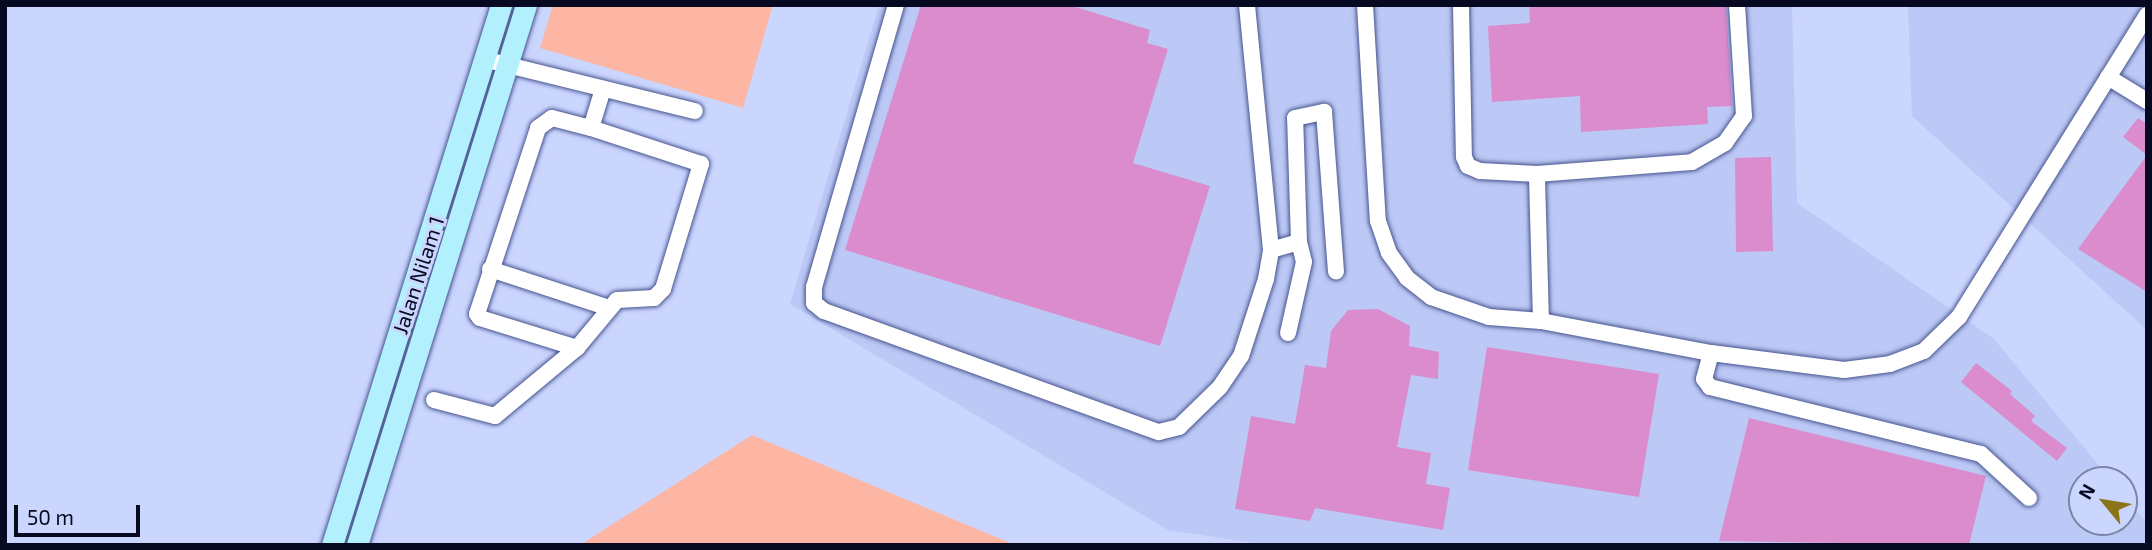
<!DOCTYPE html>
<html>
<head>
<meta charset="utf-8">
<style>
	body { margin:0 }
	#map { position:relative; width:2152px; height:550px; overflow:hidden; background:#cbd6ff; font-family:"Exo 2",sans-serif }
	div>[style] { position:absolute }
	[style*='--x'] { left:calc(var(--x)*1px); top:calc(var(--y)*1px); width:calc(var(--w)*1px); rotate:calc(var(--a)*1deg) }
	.built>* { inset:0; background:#bcc8f5 }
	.green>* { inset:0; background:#fdb5a4 }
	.building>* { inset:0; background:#da8ccd }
	.roads { filter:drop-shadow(0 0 2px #48558f) drop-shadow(0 0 2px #48558f) }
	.minor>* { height:16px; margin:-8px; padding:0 8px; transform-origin:8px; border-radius:8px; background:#fff }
	.major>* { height:21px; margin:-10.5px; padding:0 10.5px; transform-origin:10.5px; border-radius:10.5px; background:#b2f0fd }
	span { translate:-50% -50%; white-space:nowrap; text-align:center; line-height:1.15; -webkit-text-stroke:6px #cbd6ff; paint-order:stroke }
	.street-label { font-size:21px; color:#06091f }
	.frame { position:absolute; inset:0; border:7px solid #06091f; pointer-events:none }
	.north { position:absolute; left:2068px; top:466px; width:70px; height:70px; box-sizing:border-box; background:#cbd6ff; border:2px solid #7c84a5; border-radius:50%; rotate:300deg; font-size:19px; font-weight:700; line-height:28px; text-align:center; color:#06091f }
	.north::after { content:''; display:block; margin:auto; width:24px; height:32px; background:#8c7418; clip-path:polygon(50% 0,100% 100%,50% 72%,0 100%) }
	.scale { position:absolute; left:14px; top:505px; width:126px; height:32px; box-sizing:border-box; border:4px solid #06091f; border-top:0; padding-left:9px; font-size:21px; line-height:24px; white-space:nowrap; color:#06091f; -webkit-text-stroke:5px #cbd6ff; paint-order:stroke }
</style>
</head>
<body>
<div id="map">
	<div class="built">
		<i style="clip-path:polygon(879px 5px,1792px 5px,1797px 203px,1994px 339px,2111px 480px,2082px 480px,2082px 522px,2124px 522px,2124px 496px,2147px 523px,2147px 545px,1268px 545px,1168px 530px,790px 304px)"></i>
		<i style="clip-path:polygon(1908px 5px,2147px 5px,2147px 330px,1912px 116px)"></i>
	</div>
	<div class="green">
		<i style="clip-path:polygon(553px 5px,773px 5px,743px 108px,540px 48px)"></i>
		<i style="clip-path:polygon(752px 435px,1015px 545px,580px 545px)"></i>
	</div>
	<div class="building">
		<i style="clip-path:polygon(921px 5px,1069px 5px,1150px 30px,1147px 43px,1168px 49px,1133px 163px,1210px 186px,1160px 346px,845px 250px)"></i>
		<i style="clip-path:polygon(1529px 5px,1726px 5px,1732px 106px,1707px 107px,1708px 124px,1581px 132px,1580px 96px,1492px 102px,1488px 26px,1530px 23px)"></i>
		<i style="clip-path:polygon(2138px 118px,2147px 124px,2147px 155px,2123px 137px)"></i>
		<i style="clip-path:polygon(2147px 155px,2147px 292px,2078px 249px)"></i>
		<i style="clip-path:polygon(1771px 157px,1773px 251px,1736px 252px,1735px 158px)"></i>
		<i style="clip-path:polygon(1378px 309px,1410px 326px,1409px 346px,1439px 352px,1438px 379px,1411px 375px,1397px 447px,1431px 453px,1426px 484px,1450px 488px,1443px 530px,1315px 508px,1310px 521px,1235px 509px,1251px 416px,1295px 424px,1305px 365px,1326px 368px,1331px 331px,1348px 310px)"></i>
		<i style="clip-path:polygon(1487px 347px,1659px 374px,1639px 497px,1468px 470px)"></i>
		<i style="clip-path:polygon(1976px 363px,2012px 391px,2010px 394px,2035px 416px,2031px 421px,2067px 448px,2057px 461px,1961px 382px)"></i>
		<i style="clip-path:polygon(1749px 418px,1986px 476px,1969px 545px,1719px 541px)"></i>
	</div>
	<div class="roads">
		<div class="minor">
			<i style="--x:896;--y:5;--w:294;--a:106.2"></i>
			<i style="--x:814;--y:287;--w:16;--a:90"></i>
			<i style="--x:814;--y:303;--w:13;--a:39"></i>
			<i style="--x:824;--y:311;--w:356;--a:19.9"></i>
			<i style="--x:1159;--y:432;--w:21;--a:-14"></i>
			<i style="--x:1179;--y:427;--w:57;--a:-44.3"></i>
			<i style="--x:1220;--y:387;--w:37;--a:-56"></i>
			<i style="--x:1241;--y:356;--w:81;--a:-72"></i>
			<i style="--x:1266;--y:279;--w:29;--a:-80"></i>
			<i style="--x:1271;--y:250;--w:246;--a:-95.6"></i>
			<i style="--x:1365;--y:5;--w:216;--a:86.6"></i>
			<i style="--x:1378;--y:221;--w:34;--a:71"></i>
			<i style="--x:1389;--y:253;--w:31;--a:54"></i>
			<i style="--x:1407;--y:278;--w:31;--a:38"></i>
			<i style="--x:1431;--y:297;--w:61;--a:19"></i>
			<i style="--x:1489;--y:317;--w:52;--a:4.4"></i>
			<i style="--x:1541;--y:321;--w:173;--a:10.7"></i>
			<i style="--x:1711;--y:353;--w:134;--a:7.3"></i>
			<i style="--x:1844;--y:370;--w:46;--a:-7.4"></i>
			<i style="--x:1890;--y:364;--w:36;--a:-21"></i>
			<i style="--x:1924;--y:351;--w:49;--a:-44.2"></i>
			<i style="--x:1959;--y:317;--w:356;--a:-58.1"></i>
			<i style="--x:1461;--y:5;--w:152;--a:88.9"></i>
			<i style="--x:1464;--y:157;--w:10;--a:66"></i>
			<i style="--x:1468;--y:166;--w:13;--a:23"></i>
			<i style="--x:1480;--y:171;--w:57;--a:3"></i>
			<i style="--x:487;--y:60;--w:214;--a:13.8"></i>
			<i style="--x:2108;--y:77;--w:46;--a:31.6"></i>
			<i style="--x:1271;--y:250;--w:29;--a:-16"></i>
			<i style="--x:1299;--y:242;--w:124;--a:-91.8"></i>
			<i style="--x:1295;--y:118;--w:30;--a:-12"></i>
			<i style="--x:1324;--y:112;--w:160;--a:85.7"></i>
			<i style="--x:490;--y:269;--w:125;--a:18.1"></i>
			<i style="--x:1541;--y:321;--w:147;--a:-91.6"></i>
			<i style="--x:1537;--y:174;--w:155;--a:-4.4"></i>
			<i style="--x:1692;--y:162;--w:38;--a:-30"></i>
			<i style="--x:1725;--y:143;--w:33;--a:-55"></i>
			<i style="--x:1744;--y:116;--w:111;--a:-93.6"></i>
			<i style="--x:1288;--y:333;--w:73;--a:-77.3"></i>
			<i style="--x:1304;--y:262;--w:21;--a:-104"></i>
			<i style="--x:577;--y:348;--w:102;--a:-162.8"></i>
			<i style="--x:480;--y:318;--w:5;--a:-127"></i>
			<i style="--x:477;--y:314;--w:196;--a:-71.8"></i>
			<i style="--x:538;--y:128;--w:17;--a:-36"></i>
			<i style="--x:552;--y:118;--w:40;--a:14.4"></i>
			<i style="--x:591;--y:128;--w:41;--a:-72.9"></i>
			<i style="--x:1711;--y:353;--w:27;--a:105"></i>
			<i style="--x:1704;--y:379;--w:10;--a:53"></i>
			<i style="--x:1710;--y:387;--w:279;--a:13.9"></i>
			<i style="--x:1981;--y:454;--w:65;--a:42.5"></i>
			<i style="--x:434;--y:400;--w:63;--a:14.7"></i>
			<i style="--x:495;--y:416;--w:107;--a:-39.7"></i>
			<i style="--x:577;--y:348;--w:62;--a:-50.2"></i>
			<i style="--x:617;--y:300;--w:37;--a:-3"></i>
			<i style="--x:654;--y:298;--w:13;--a:-45"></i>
			<i style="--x:663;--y:289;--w:131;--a:-73.1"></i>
			<i style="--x:701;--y:164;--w:116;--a:-161.9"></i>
		</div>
		<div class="major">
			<i style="--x:332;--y:545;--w:566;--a:-72.62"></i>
			<i style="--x:357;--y:545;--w:566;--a:-72.62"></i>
		</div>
	</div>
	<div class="street-label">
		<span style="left:418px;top:275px;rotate:-72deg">Jalan Nilam 1</span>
	</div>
	<div class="frame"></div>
	<div class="north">N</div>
	<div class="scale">50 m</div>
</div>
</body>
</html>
